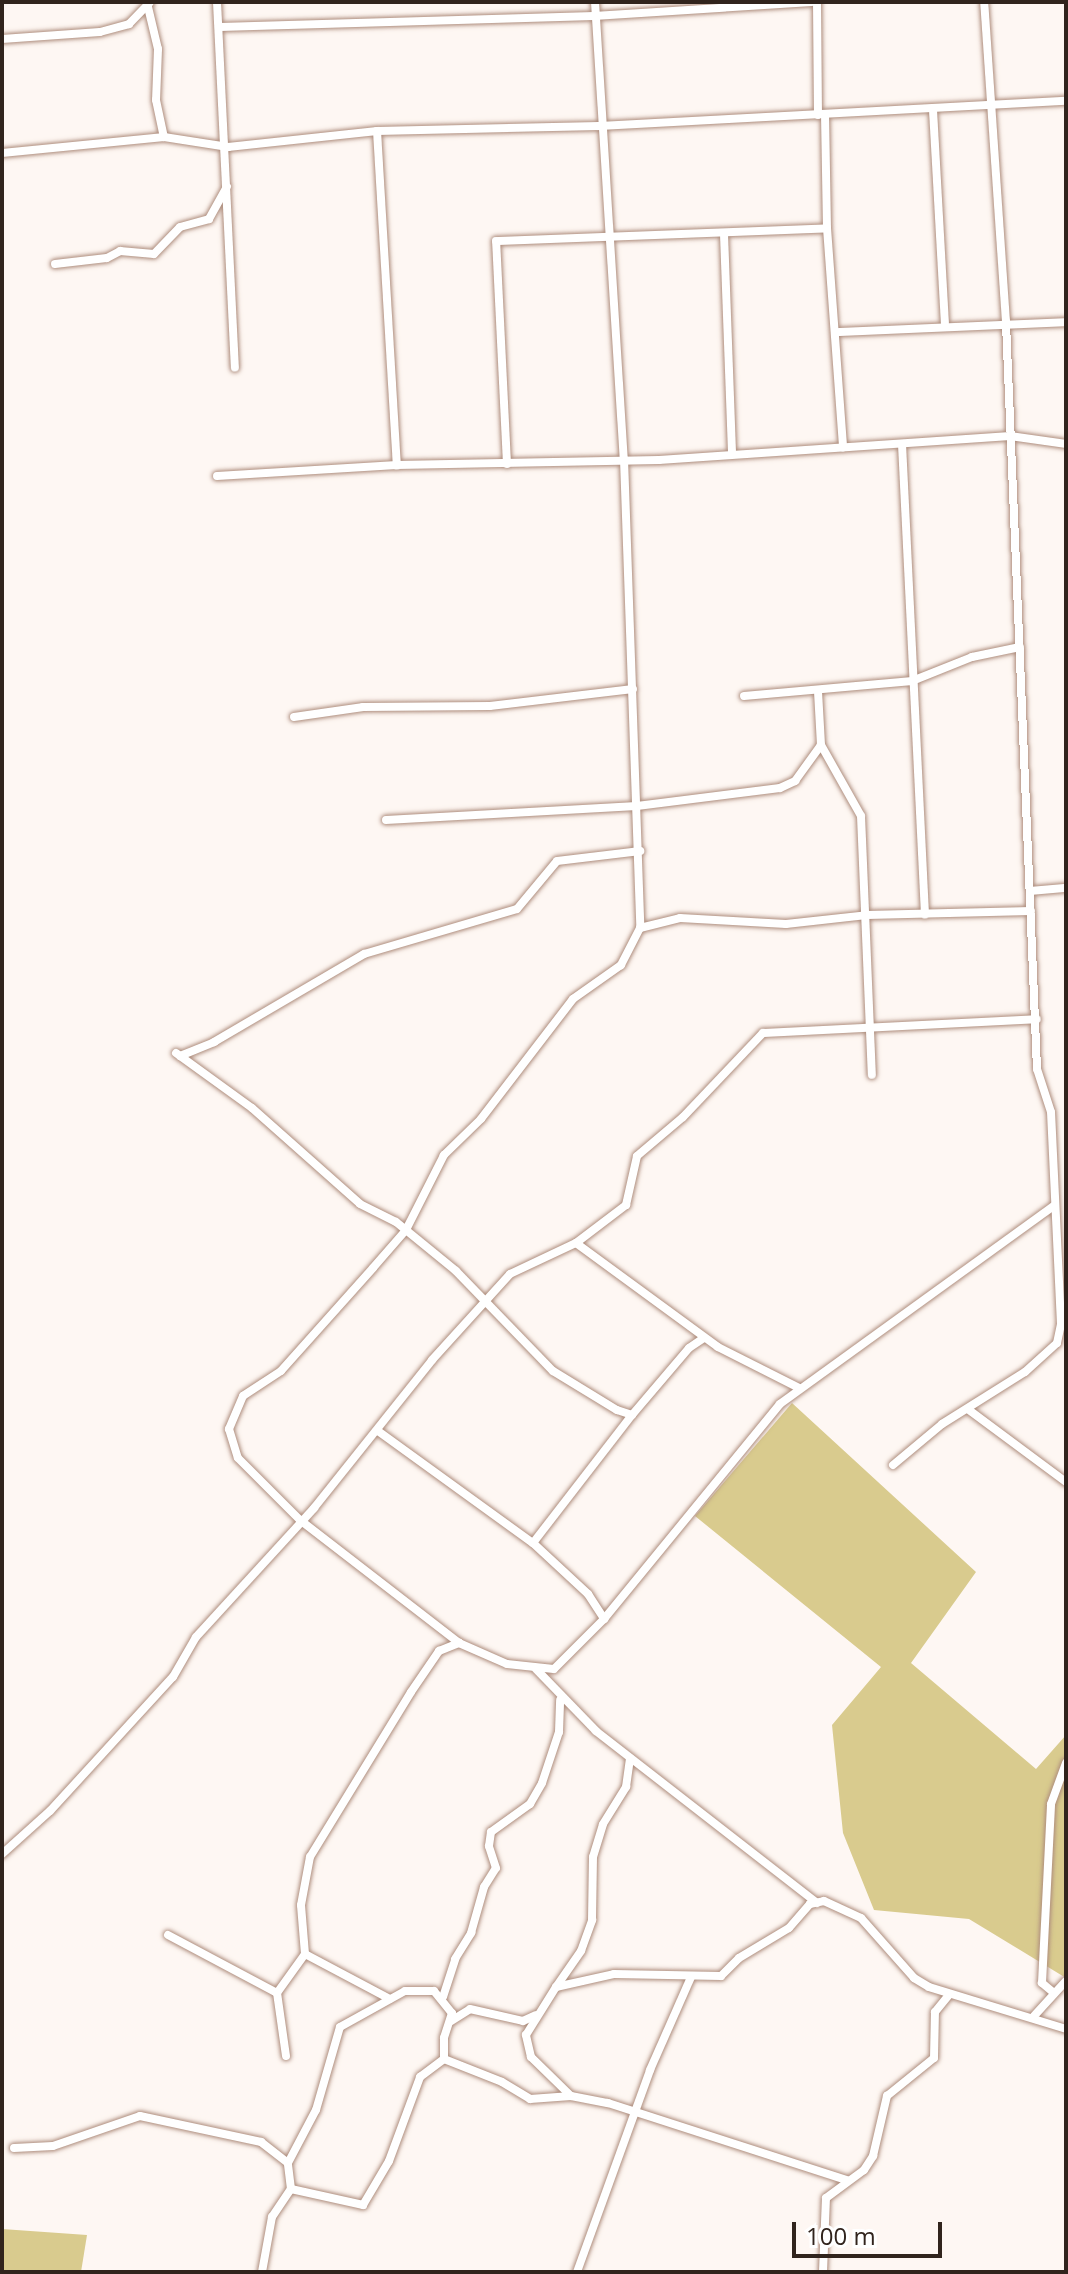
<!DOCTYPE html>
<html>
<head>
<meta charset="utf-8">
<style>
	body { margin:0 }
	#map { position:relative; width:1068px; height:2274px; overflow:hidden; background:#fef7f3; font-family:"Open Sans",sans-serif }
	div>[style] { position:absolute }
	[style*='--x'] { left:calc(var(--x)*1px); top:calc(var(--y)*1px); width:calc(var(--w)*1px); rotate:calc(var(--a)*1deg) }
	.green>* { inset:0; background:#d9cb8e }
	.roads { filter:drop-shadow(0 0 2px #ae8d7d) drop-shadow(0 0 2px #ae8d7d) }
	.street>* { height:8px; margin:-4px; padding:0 4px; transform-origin:4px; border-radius:4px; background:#fff }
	span { translate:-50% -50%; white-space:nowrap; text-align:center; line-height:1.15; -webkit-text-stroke:8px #fff; paint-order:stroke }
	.frame { position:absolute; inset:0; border:4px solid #31241d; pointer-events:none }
	.scale { position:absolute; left:792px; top:2222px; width:150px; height:36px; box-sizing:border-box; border:4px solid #31241d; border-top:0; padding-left:10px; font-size:24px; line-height:28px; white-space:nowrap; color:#31241d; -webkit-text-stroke:6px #fff; paint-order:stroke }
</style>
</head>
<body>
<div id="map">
	<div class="green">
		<i style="clip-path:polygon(792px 1403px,976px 1572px,911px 1663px,1036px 1769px,1066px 1735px,1066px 1978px,969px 1919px,874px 1910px,843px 1833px,832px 1725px,881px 1667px,695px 1516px)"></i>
		<i style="clip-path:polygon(2px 2229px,87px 2235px,81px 2272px,2px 2272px)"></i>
	</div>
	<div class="roads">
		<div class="street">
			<i style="--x:217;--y:2;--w:366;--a:87.2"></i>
			<i style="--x:595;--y:2;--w:458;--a:86.4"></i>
			<i style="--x:624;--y:459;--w:469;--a:88"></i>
			<i style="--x:640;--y:928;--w:42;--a:117.2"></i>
			<i style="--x:621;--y:965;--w:59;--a:144.7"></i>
			<i style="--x:573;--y:999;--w:151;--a:127.5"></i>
			<i style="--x:481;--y:1119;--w:52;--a:135.8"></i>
			<i style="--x:444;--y:1155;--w:84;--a:116.9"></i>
			<i style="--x:406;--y:1230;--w:50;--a:131"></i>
			<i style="--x:373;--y:1268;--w:138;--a:131.8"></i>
			<i style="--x:281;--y:1371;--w:45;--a:146.7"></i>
			<i style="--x:243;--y:1396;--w:36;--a:113"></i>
			<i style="--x:229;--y:1429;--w:30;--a:73"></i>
			<i style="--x:238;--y:1458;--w:88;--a:45"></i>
			<i style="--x:300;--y:1520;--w:201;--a:37.7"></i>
			<i style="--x:459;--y:1643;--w:52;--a:23.6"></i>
			<i style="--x:507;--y:1664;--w:47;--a:6.1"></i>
			<i style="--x:554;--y:1669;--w:71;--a:-45"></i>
			<i style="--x:604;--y:1619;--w:278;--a:-50.7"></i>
			<i style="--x:780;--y:1404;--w:338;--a:-35.9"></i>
			<i style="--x:817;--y:2;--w:113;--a:89.5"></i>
			<i style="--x:148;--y:7;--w:43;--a:76.6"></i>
			<i style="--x:158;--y:49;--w:51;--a:92.2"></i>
			<i style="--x:156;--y:100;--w:38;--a:78"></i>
			<i style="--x:220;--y:27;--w:374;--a:-1.7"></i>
			<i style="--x:594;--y:16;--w:218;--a:-3.7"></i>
			<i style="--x:2;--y:39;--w:98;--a:-4.1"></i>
			<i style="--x:100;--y:32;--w:30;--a:-15"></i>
			<i style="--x:129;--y:24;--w:30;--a:-46"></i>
			<i style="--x:933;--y:110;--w:214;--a:86.8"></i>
			<i style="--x:825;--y:114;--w:114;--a:89"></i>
			<i style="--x:827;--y:228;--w:220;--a:85.8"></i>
			<i style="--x:377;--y:131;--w:335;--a:86.6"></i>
			<i style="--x:2;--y:153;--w:163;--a:-5.6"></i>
			<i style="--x:164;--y:137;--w:65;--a:8.9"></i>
			<i style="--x:228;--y:147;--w:150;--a:-6.1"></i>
			<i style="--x:377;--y:131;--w:222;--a:-1.3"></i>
			<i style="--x:599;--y:126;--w:468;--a:-3.1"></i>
			<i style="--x:724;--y:234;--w:219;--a:87.9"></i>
			<i style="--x:55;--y:264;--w:52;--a:-6.6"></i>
			<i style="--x:107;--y:258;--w:15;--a:-28"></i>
			<i style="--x:120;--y:251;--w:34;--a:5"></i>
			<i style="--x:154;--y:254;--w:37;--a:-46"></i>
			<i style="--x:180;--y:227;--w:30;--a:-15"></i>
			<i style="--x:209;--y:219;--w:37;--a:-61"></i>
			<i style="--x:838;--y:332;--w:228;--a:-2.5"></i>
			<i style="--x:902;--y:444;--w:471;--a:87.2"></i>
			<i style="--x:507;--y:464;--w:223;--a:-92.8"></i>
			<i style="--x:496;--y:241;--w:331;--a:-2.2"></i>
			<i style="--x:217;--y:476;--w:180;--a:-3.5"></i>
			<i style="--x:397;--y:465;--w:262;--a:-1.1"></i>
			<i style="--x:659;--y:460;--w:352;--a:-3.9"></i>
			<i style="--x:1010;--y:436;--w:57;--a:8.1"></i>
			<i style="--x:744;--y:696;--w:169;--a:-5.1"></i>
			<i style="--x:912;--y:681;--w:65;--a:-21.8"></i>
			<i style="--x:972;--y:657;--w:49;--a:-11.8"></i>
			<i style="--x:294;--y:717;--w:70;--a:-8.2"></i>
			<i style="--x:363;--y:707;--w:127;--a:-0.5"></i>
			<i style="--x:490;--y:706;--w:144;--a:-6.8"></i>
			<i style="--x:821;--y:745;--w:81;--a:60.6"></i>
			<i style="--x:861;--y:816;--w:259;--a:87.6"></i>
			<i style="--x:386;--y:820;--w:251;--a:-3.2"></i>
			<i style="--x:637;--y:806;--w:144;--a:-7.2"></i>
			<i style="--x:780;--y:788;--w:17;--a:-25"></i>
			<i style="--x:795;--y:781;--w:44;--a:-54.2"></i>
			<i style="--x:821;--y:745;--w:54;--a:-93.2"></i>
			<i style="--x:1031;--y:891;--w:35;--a:-5"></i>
			<i style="--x:640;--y:928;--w:41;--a:-14"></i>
			<i style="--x:680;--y:918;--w:106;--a:3.2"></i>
			<i style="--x:786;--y:924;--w:81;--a:-6.3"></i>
			<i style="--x:867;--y:915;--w:164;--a:-1.4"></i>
			<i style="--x:176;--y:1053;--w:94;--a:35.9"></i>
			<i style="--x:252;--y:1108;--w:144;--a:41.6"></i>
			<i style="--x:360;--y:1204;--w:40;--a:26.6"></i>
			<i style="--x:396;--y:1222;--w:77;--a:39.2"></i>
			<i style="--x:456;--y:1271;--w:139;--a:45.9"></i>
			<i style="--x:553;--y:1371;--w:75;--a:31.4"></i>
			<i style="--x:617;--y:1410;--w:16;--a:18"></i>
			<i style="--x:632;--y:1415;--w:88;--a:-49.6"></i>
			<i style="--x:689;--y:1348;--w:18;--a:-34"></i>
			<i style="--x:180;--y:1056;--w:37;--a:-22"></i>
			<i style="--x:214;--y:1042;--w:174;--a:-30.4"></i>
			<i style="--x:364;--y:954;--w:159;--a:-16.4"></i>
			<i style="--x:517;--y:909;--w:62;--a:-50.2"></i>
			<i style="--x:557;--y:861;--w:84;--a:-6.9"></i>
			<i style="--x:576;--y:1243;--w:176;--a:36.2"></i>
			<i style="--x:718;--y:1347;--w:91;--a:26.8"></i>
			<i style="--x:969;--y:1410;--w:121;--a:36.6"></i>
			<i style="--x:378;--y:1431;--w:191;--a:35.9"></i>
			<i style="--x:533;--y:1543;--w:75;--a:42.8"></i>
			<i style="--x:588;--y:1594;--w:30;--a:57"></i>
			<i style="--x:893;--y:1465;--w:64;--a:-39.9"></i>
			<i style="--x:942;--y:1424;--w:98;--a:-32.1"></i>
			<i style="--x:1025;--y:1372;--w:43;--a:-42.2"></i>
			<i style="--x:1057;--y:1343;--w:19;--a:-78"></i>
			<i style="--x:1061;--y:1324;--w:212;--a:-92.7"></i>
			<i style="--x:1051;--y:1112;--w:45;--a:-108"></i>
			<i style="--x:1037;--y:1069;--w:748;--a:-92.38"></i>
			<i style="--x:1006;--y:322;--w:321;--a:-93.9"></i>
			<i style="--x:533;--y:1543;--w:162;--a:-52.3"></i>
			<i style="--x:536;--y:1669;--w:86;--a:45.9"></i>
			<i style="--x:596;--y:1731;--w:280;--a:37.9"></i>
			<i style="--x:2;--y:1854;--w:64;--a:-41.9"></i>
			<i style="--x:50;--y:1811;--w:182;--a:-47.5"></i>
			<i style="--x:173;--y:1677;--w:46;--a:-60.1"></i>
			<i style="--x:196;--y:1637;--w:175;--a:-47.5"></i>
			<i style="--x:314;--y:1508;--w:189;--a:-51.4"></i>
			<i style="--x:432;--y:1360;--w:116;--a:-47.8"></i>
			<i style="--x:510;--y:1274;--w:73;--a:-25.2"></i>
			<i style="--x:576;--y:1243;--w:63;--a:-37.2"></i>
			<i style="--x:626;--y:1205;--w:50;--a:-77.3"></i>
			<i style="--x:637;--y:1156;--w:60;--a:-40.3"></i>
			<i style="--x:683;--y:1117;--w:116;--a:-46.4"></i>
			<i style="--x:763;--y:1033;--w:274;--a:-2.9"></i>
			<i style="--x:168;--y:1935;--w:123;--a:28"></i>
			<i style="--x:305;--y:1954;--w:96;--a:27.9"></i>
			<i style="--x:556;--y:1987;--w:44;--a:-55.2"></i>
			<i style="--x:581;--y:1951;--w:33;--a:-70"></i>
			<i style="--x:592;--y:1920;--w:63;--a:-89.1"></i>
			<i style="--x:593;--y:1857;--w:34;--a:-73"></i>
			<i style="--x:603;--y:1824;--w:44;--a:-58.1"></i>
			<i style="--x:626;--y:1787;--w:29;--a:-82"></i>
			<i style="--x:1054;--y:1993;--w:16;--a:-140"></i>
			<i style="--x:1042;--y:1983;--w:179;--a:-87.1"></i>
			<i style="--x:1051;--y:1804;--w:44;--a:-69.9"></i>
			<i style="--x:443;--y:1997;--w:40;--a:-72"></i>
			<i style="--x:455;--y:1959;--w:31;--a:-58"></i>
			<i style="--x:471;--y:1933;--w:48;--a:-74.2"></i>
			<i style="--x:484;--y:1887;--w:22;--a:-58"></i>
			<i style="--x:496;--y:1868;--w:23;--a:-108"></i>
			<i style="--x:489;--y:1846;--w:14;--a:-82"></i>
			<i style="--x:491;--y:1832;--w:48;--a:-35.7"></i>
			<i style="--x:530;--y:1804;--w:24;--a:-60"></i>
			<i style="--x:542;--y:1783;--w:54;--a:-71.6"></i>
			<i style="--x:559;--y:1732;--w:32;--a:-88"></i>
			<i style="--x:1034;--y:2016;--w:47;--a:-47.6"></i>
			<i style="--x:451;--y:2021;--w:22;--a:-32"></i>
			<i style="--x:470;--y:2009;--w:54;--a:12.8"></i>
			<i style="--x:523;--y:2021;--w:14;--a:-25"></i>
			<i style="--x:286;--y:2056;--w:64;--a:-98.1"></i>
			<i style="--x:277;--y:1993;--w:48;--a:-54.3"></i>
			<i style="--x:305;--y:1954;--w:49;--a:-94.7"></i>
			<i style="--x:301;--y:1905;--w:49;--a:-79.4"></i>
			<i style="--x:310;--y:1857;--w:193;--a:-58.5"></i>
			<i style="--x:411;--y:1692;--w:50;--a:-55.7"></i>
			<i style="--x:439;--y:1651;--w:22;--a:-22"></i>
			<i style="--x:444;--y:2059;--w:62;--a:21.6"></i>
			<i style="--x:502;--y:2082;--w:33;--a:31"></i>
			<i style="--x:530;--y:2099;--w:41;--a:-4.2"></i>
			<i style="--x:571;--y:2096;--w:38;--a:11"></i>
			<i style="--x:608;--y:2103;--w:251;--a:17.9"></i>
			<i style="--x:571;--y:2096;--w:56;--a:-135.7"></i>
			<i style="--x:531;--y:2057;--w:23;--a:-103"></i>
			<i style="--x:526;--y:2035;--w:57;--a:-58"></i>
			<i style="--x:556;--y:1987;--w:59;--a:-12.6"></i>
			<i style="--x:614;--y:1974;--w:107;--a:1.1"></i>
			<i style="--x:721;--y:1976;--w:25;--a:-45"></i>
			<i style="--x:739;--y:1958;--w:58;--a:-31"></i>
			<i style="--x:789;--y:1928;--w:32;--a:-49"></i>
			<i style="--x:810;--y:1904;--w:14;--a:-12"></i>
			<i style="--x:824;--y:1901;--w:41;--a:24.7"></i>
			<i style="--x:861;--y:1918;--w:80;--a:48.5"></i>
			<i style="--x:914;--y:1978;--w:17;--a:31"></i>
			<i style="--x:929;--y:1987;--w:143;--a:17"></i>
			<i style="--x:14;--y:2148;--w:39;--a:-3"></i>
			<i style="--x:53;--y:2146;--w:92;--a:-19"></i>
			<i style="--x:140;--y:2116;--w:124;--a:12.1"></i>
			<i style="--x:261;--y:2142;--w:34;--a:38"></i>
			<i style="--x:291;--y:2189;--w:26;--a:-97"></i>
			<i style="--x:288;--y:2163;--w:60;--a:-62.2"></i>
			<i style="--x:316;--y:2110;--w:86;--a:-73.9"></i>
			<i style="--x:340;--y:2027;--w:74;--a:-29"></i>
			<i style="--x:405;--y:1991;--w:29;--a:0"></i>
			<i style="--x:434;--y:1991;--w:28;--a:51"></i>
			<i style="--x:452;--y:2013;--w:26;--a:108"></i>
			<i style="--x:444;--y:2038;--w:21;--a:90"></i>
			<i style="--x:291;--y:2189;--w:74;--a:12.5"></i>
			<i style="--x:363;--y:2205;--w:51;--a:-59.4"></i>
			<i style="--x:389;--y:2161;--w:90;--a:-69.7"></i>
			<i style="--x:420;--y:2077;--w:30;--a:-37"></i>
			<i style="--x:262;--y:2272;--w:56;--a:-79.7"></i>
			<i style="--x:272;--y:2217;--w:34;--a:-56"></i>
			<i style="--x:577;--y:2272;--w:215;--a:-70.1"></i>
			<i style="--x:650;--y:2070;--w:102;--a:-66.2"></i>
			<i style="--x:823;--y:2272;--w:74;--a:-87.7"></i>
			<i style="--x:826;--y:2198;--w:47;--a:-36.4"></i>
			<i style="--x:864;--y:2170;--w:17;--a:-57"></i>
			<i style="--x:873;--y:2156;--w:62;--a:-76.9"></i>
			<i style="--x:887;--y:2096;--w:60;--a:-39"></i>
			<i style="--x:934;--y:2058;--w:46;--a:-88.8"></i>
			<i style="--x:935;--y:2012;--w:22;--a:-51"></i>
		</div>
	</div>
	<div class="frame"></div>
	<div class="scale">100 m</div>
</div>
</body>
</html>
